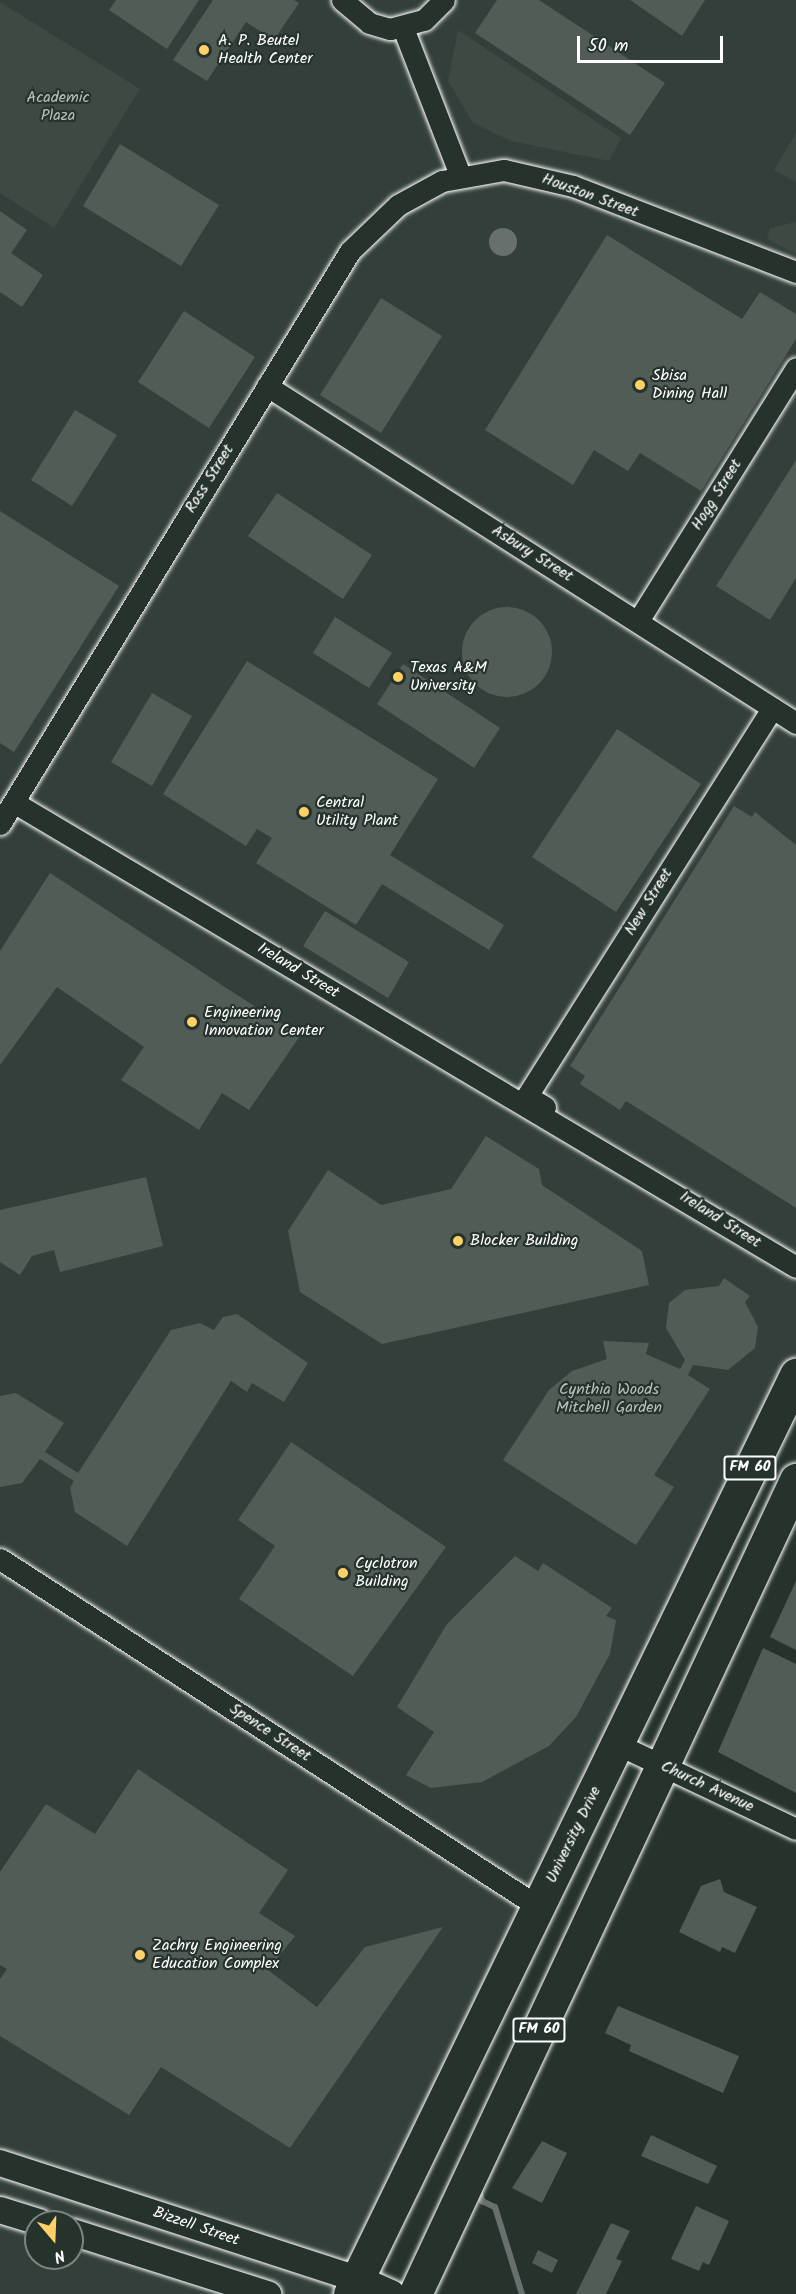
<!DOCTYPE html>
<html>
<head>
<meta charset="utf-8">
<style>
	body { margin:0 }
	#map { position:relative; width:796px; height:2294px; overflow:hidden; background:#26332d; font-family:Kalam,sans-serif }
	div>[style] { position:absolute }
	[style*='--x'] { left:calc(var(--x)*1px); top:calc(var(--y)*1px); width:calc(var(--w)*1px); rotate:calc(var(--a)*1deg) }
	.built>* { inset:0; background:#333f3a }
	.green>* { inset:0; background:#3e4944 }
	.water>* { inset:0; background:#67706c }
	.round { border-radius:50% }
	.stream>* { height:6px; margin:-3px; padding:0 3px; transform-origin:3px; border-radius:3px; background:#67706c }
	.building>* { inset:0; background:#515c57 }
	.roads { filter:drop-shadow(0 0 2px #fff) drop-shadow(0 0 2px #fff) }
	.minor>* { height:21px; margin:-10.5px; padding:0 10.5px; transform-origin:10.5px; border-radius:10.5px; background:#26332d }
	.tertiary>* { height:26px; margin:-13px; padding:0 13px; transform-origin:13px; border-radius:13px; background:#26332d }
	.secondary>* { height:28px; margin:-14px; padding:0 14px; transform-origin:14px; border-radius:14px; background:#26332d }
	.primary>* { height:33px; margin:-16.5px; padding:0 16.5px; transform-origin:16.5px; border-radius:16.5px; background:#26332d }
	.dots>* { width:16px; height:16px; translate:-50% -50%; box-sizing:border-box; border:3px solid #26332d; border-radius:50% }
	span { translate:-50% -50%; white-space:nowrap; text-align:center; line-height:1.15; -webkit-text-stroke:4.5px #26332d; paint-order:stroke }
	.shield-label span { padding:2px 4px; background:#26332d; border:2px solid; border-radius:4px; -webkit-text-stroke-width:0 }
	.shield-label { font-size:15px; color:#fff; font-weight:700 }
	.poi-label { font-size:16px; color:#fff }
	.left { translate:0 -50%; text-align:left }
	.park-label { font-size:16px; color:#bbbfbe }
	.street-label { font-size:16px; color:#fff }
	.north { position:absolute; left:24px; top:2210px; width:60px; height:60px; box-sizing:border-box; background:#26332d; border:2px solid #7d8581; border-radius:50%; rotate:161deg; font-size:16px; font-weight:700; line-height:24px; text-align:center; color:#fff }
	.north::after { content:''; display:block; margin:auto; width:21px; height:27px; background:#ffd166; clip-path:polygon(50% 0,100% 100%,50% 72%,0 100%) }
	.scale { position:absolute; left:577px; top:36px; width:146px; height:27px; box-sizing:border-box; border:3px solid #fff; border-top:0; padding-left:8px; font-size:18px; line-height:21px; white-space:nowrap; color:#fff; -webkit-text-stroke:4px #26332d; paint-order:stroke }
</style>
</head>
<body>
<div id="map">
	<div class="built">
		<i style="clip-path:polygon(evenodd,0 0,796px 0,796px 1354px,332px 2294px,0 2294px,0 0,36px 2222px,72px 2222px,72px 2258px,36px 2258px,36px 2222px)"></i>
	</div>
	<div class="green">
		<i style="clip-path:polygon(0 2px,140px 89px,54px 228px,0 193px)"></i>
		<i style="clip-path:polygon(458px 30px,621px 138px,609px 161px,511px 141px,473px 123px,448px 81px)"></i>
		<i style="clip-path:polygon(796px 133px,796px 182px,774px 170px)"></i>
		<i style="clip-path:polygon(796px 222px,796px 254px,767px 239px,770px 228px)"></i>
	</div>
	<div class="water">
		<i class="round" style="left:489px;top:228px;width:28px;height:28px"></i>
	</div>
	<div class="stream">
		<i style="--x:478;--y:2186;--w:16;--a:75"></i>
		<i style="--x:482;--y:2201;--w:14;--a:25"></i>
		<i style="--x:495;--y:2207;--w:91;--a:72.8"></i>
	</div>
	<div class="building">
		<i style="clip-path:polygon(116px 0,199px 0,167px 49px,109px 10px)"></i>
		<i style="clip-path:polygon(213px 0,294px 0,299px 3px,274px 40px,246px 22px,207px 81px,173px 60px)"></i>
		<i style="clip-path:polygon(497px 0,539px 0,665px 83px,630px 135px,475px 33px)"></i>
		<i style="clip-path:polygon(630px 0,705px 0,682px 36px)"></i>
		<i style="clip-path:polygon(120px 144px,219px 205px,181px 266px,83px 206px)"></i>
		<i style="clip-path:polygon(0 211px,27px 230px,11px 253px,43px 275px,22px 307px,0 292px)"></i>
		<i style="clip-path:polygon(607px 235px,742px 319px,760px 292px,796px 314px,796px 339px,701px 491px,640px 453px,628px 471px,594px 450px,573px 485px,485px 430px)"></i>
		<i style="clip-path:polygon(381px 298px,442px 336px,381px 433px,320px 395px)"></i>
		<i style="clip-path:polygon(184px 311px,255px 357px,209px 428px,138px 382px)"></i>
		<i style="clip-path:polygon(75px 410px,117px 435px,72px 506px,31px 480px)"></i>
		<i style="clip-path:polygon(796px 460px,796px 578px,770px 620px,716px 586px)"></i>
		<i style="clip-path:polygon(277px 493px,372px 555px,343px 599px,248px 536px)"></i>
		<i style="clip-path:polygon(0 511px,119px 586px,14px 752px,0 743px)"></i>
		<i class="round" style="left:462px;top:607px;width:90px;height:90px"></i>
		<i style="clip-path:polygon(335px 617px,392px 653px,369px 688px,313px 653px)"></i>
		<i style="clip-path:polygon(247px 661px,438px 779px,390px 855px,504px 925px,489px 950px,382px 884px,356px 925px,256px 863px,272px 838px,257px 829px,246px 846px,163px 794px)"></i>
		<i style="clip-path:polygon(403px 664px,500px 728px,474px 768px,377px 704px)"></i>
		<i style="clip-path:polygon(152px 693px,192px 716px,152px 786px,111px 762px)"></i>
		<i style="clip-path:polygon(617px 729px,701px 784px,616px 912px,532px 857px)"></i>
		<i style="clip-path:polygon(734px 806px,752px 817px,755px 812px,796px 845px,796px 1208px,626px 1101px,620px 1110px,580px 1084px,585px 1076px,570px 1066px)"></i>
		<i style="clip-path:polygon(50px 873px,300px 1036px,249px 1110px,222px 1093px,199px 1130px,121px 1080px,144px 1047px,57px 987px,0 1065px,0 951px)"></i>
		<i style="clip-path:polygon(325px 911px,409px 962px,388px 998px,303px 946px)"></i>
		<i style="clip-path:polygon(486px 1136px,539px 1169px,542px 1185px,642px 1251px,649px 1285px,382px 1344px,300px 1292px,288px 1231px,328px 1170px,381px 1205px,451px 1189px)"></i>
		<i style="clip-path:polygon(146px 1177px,163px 1246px,60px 1272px,54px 1250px,32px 1256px,20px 1275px,0 1262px,0 1210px)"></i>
		<i style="clip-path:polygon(724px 1278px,750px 1296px,745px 1302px,758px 1327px,755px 1348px,728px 1370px,693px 1365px,688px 1375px,710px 1389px,654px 1475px,674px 1487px,636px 1545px,503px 1460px,549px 1390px,572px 1371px,607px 1359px,603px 1341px,649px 1343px,646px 1354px,680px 1369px,685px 1360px,666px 1328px,669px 1303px,685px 1290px,719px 1286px)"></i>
		<i style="clip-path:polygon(237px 1314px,308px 1363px,284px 1402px,252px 1383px,247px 1392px,231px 1381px,127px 1546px,75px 1512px,70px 1488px,74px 1481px,40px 1459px,22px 1483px,0 1487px,0 1396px,16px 1393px,64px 1423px,45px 1452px,78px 1473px,171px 1330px,200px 1323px,214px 1330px,223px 1317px)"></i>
		<i style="clip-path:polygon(291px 1442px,446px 1547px,353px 1676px,239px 1599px,275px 1546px,238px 1520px)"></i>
		<i style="clip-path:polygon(515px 1556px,538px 1571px,543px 1563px,612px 1608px,606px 1616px,616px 1620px,610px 1654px,576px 1717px,549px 1746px,482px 1782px,431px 1788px,406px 1775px,434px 1732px,397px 1707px,447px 1624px)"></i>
		<i style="clip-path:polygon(796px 1581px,796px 1650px,770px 1637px)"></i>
		<i style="clip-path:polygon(763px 1648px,796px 1664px,796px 1793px,718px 1752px)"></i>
		<i style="clip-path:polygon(138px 1769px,288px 1870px,259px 1913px,295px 1936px,268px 1970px,317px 2007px,365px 1947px,443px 1927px,290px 2148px,161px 2067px,129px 2115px,0 2036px,0 1979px,7px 1969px,0 1965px,0 1872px,46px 1804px,95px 1834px)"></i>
		<i style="clip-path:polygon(720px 1879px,724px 1892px,757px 1907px,735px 1953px,722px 1947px,720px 1952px,679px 1932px,701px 1886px)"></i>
		<i style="clip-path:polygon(618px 2006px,739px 2056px,723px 2093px,629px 2051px,631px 2045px,605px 2033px)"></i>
		<i style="clip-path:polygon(651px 2135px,717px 2166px,708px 2184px,641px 2156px)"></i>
		<i style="clip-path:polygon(542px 2141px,567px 2153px,542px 2203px,512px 2188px)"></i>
		<i style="clip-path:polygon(696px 2206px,729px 2221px,709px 2265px,703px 2262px,699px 2271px,671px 2259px)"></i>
		<i style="clip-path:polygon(611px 2223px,630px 2231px,616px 2259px,622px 2261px,606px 2294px,576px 2294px)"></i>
		<i style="clip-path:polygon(538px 2250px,558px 2260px,552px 2273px,532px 2263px)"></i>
	</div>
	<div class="roads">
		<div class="minor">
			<i style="--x:342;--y:0;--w:35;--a:40"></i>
			<i style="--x:369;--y:23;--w:22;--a:16"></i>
			<i style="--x:390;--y:29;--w:35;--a:-15"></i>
			<i style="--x:424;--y:20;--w:28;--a:-45"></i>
			<i style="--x:403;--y:28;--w:158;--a:68.8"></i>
			<i style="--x:267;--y:386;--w:627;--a:32.5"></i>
			<i style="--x:638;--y:621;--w:298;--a:-58"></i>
			<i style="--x:15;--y:803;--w:908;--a:30.71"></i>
			<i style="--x:0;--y:824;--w:671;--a:-58.58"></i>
			<i style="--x:350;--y:251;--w:66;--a:-43.8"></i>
			<i style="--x:398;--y:205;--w:50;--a:-28.6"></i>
			<i style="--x:442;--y:181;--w:63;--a:-10.1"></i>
			<i style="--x:504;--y:170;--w:71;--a:13.1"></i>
			<i style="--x:573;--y:186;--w:239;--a:21.1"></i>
			<i style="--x:545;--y:1107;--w:21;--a:-149"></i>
			<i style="--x:527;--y:1096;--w:459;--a:-57.7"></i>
			<i style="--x:0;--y:1559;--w:642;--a:32.85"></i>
			<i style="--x:617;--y:1744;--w:198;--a:25.4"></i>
		</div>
		<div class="tertiary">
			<i style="--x:0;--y:2163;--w:375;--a:18"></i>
			<i style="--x:0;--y:2210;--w:41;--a:17.1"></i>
			<i style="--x:72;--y:2232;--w:206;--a:17.6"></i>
		</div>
		<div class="secondary">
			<i style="--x:357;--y:2279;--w:37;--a:24"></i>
		</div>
		<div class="primary">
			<i style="--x:350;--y:2294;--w:1022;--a:-64.11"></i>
			<i style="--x:415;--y:2294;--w:899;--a:-64.92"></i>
		</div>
	</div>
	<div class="dots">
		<i style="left:204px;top:50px;background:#ffd166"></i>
		<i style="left:640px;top:385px;background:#ffd166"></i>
		<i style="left:398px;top:677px;background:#ffd166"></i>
		<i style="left:304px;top:812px;background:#ffd166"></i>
		<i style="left:192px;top:1022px;background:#ffd166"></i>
		<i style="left:458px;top:1241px;background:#ffd166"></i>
		<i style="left:343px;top:1573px;background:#ffd166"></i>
		<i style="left:140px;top:1955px;background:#ffd166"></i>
	</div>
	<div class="shield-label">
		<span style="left:750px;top:1468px">FM 60</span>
		<span style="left:539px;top:2030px">FM 60</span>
	</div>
	<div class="poi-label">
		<span class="left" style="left:218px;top:50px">A. P. Beutel<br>Health Center</span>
		<span class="left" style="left:652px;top:385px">Sbisa<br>Dining Hall</span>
		<span class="left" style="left:410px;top:677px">Texas A&amp;M<br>University</span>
		<span class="left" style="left:316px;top:812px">Central<br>Utility Plant</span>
		<span class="left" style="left:204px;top:1022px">Engineering<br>Innovation Center</span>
		<span class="left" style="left:470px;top:1241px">Blocker Building</span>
		<span class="left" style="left:355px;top:1573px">Cyclotron<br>Building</span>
		<span class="left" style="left:152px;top:1955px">Zachry Engineering<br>Education Complex</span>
	</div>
	<div class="park-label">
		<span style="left:58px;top:107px">Academic<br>Plaza</span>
		<span style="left:609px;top:1399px">Cynthia Woods<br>Mitchell Garden</span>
	</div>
	<div class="street-label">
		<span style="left:590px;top:196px;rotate:20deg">Houston Street</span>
		<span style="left:210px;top:479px;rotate:-58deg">Ross Street</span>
		<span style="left:717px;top:495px;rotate:-58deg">Hogg Street</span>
		<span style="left:532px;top:554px;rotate:32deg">Asbury Street</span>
		<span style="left:649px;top:902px;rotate:-58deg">New Street</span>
		<span style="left:298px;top:971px;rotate:31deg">Ireland Street</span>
		<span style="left:720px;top:1220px;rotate:32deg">Ireland Street</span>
		<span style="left:270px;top:1733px;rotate:33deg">Spence Street</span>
		<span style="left:707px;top:1787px;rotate:25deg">Church Avenue</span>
		<span style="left:574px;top:1835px;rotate:-64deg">University Drive</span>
		<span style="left:196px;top:2227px;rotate:19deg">Bizzell Street</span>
	</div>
	<div class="north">N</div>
	<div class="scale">50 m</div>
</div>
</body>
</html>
